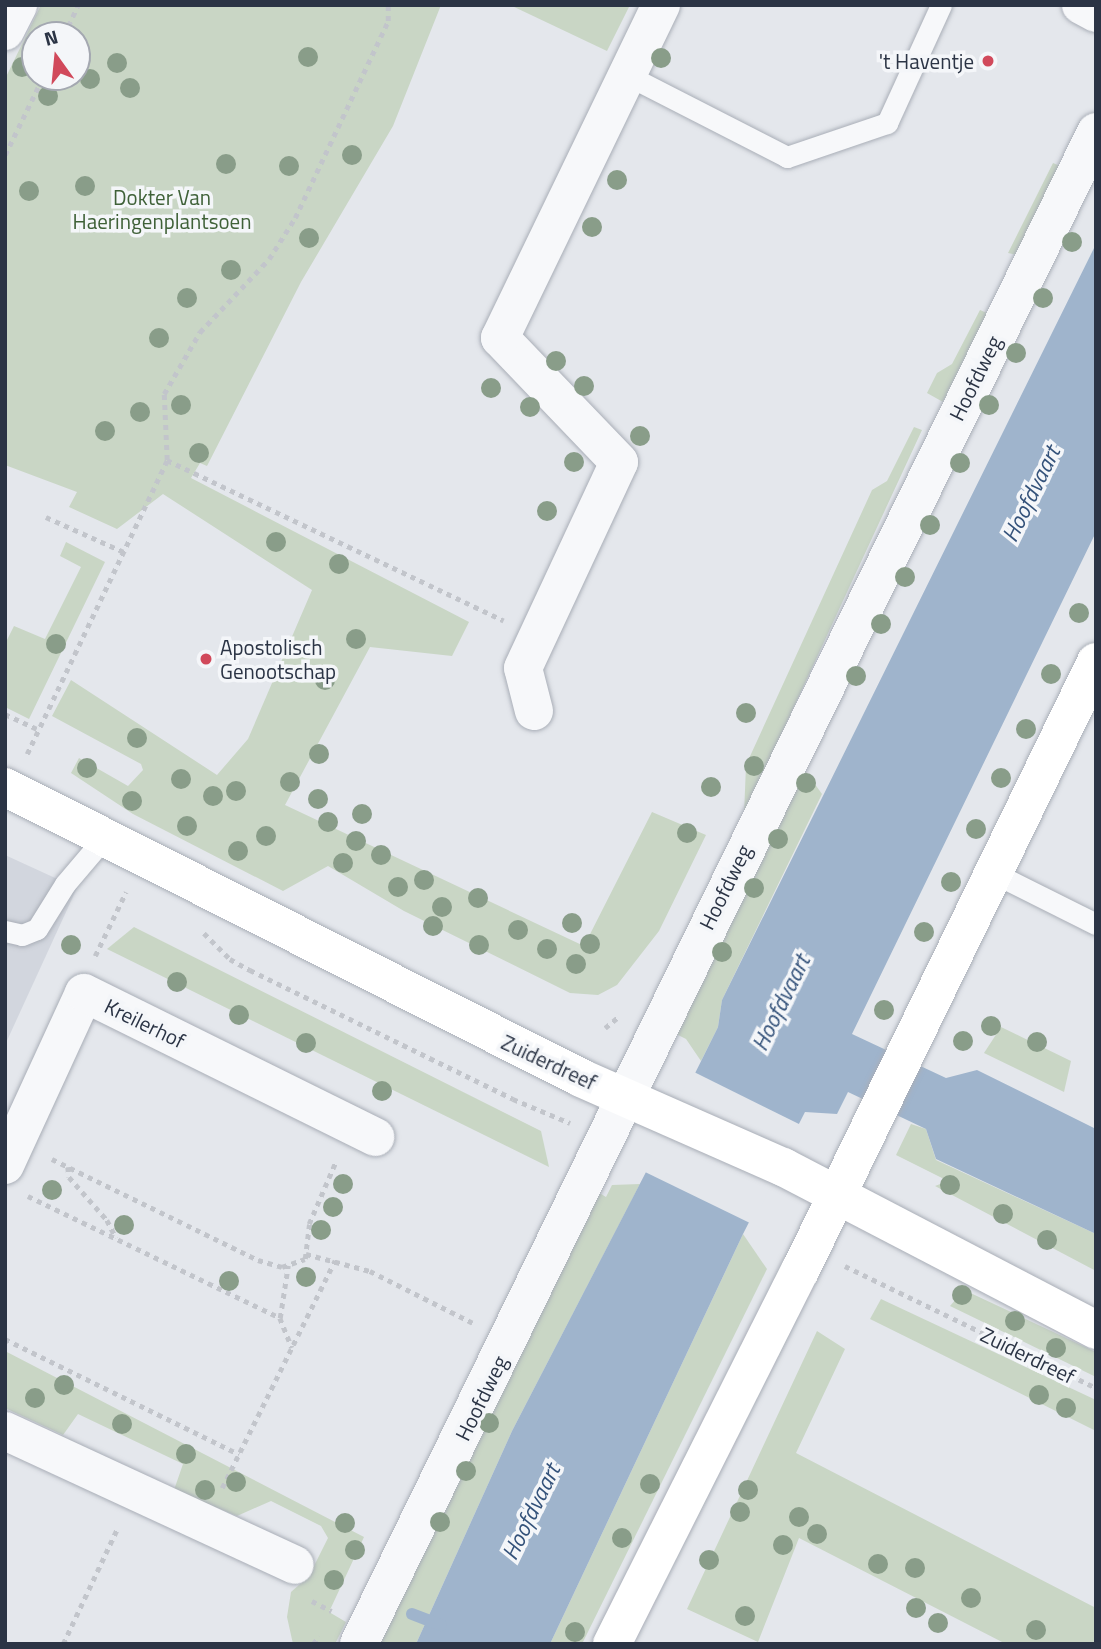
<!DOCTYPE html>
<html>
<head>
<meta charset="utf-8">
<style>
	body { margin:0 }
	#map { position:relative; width:1101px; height:1649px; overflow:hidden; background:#e4e7ec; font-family:"Titillium Web",sans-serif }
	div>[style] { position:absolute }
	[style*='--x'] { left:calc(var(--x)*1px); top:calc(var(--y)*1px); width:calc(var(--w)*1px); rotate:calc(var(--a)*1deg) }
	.built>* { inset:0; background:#d2d6de }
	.green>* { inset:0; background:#c9d6c5 }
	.water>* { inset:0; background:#9fb4cc }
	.pier>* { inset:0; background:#e4e7ec }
	.stream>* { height:12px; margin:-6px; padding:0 6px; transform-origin:6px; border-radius:6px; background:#9fb4cc }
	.path>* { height:4.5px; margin-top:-2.25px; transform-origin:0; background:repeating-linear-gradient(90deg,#c2c5cb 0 5px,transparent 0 10px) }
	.roads { filter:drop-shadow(0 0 2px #a9aeb7) drop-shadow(0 0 2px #a9aeb7) }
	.lane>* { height:21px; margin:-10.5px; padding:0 10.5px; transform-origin:10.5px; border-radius:10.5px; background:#f7f8fa }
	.street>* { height:38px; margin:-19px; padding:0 19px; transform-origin:19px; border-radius:19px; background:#f7f8fa }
	.secondary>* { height:38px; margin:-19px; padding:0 19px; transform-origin:19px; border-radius:19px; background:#fff }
	.trees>* { width:20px; height:20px; margin:-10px; border-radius:50%; background:#899d89 }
	.dots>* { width:19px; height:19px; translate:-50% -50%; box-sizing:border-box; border:4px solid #f4f6f9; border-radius:50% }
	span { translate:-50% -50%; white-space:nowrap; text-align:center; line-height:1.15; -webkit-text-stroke:7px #f4f6f9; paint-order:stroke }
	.poi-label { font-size:21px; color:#2b3445 }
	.right { translate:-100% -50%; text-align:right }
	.left { translate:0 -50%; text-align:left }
	.park-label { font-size:21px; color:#3f6138 }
	.street-label { font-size:21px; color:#2b3445 }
	.water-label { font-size:23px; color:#34527a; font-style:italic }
	.frame { position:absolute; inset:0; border:7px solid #2b3445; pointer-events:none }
	.north { position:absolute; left:21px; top:21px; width:70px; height:70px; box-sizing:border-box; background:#f4f6f9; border:2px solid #a4a8b1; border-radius:50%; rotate:345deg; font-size:19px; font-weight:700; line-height:28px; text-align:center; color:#2b3445 }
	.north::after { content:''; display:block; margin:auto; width:24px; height:32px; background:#d1495b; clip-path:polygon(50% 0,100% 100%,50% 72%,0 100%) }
</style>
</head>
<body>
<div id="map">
	<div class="built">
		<i style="clip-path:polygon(5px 855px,77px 888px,5px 1045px)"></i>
	</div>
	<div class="green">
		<i style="clip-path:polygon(evenodd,41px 5px,441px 5px,393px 126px,301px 282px,207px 466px,200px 463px,191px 478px,469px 622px,452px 656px,370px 647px,285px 805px,584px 946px,652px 812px,706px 835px,659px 931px,617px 985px,598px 995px,570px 993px,404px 911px,328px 866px,283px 891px,133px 814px,71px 773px,79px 758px,128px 786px,143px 770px,141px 764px,52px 716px,71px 680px,217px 775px,248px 739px,312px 590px,163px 494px,117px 529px,69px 507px,77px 492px,5px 465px,5px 79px,41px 5px,35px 35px,77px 35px,77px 77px,35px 77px,35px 35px)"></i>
		<i style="clip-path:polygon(510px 5px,630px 5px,607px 51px)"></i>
		<i style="clip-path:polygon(1053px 163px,1060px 166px,1017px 255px,1008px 253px)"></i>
		<i style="clip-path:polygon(980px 310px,987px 313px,943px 402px,927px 393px,937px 373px,952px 364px)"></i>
		<i style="clip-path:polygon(914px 427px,922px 430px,744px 815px,746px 765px,872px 490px,887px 481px)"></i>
		<i style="clip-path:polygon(66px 542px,105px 562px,29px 719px,5px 707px,5px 644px,14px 626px,45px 639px,81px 567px,60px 556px)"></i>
		<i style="clip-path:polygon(804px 769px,822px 794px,722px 1000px,718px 1027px,701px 1061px,686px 1039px,674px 1033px)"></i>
		<i style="clip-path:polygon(134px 927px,541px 1131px,549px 1167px,107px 949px)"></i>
		<i style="clip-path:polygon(1001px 1027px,1071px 1061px,1064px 1092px,984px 1053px)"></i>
		<i style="clip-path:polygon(911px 1124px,926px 1129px,936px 1160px,1096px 1234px,1096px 1271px,935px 1186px,948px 1181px,896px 1155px)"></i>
		<i style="clip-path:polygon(640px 1184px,512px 1431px,416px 1644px,371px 1644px,596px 1191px,606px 1197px,612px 1185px)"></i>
		<i style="clip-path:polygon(743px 1234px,767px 1269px,582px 1644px,550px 1644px)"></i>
		<i style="clip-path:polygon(964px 1290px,1096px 1352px,1096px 1377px,950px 1306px)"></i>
		<i style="clip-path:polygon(881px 1299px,1096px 1400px,1096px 1431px,870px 1319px)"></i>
		<i style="clip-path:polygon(817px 1331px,845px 1349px,796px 1453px,1096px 1608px,1096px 1644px,1006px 1644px,799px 1538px,758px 1642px,687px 1609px)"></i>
		<i style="clip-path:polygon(5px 1351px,364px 1537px,329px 1612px,346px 1622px,335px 1644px,293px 1644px,287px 1617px,291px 1592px,309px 1576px,328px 1538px,321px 1526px,271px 1501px,237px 1516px,174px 1490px,183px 1464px,78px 1414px,63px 1435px,5px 1408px)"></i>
	</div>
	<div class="water">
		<i style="clip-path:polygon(1096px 244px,1096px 532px,852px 1034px,946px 1078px,977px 1070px,1096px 1129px,1096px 1234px,936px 1159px,926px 1129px,848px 1092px,837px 1114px,805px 1112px,743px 1234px,550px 1644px,416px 1644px,512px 1431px,646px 1172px,718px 1027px,722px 1000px)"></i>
	</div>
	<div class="pier">
		<i style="clip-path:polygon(692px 1071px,801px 1125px,752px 1224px,643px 1171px)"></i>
	</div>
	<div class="stream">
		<i style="--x:412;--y:1614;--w:31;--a:21"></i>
	</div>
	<div class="path">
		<i style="--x:64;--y:35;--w:33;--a:-65"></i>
		<i style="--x:5;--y:155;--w:87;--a:-64"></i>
		<i style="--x:167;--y:460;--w:373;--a:25.5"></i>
		<i style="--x:46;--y:517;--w:85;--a:24.2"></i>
		<i style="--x:5;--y:714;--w:35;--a:25"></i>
		<i style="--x:27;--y:754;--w:326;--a:-64.5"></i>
		<i style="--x:167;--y:460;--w:66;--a:-92.6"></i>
		<i style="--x:164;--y:394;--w:72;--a:-59.9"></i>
		<i style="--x:200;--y:332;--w:100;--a:-46.6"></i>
		<i style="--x:269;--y:259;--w:49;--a:-57.6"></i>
		<i style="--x:295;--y:218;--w:218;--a:-64.7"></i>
		<i style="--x:388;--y:21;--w:16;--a:-90"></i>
		<i style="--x:204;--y:933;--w:37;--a:45"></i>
		<i style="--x:230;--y:959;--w:23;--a:29"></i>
		<i style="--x:250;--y:970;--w:293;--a:26.1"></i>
		<i style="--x:513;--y:1099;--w:62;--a:22.8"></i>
		<i style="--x:95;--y:956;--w:71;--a:-64.2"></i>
		<i style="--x:605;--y:1028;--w:17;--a:-40"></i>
		<i style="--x:52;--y:1159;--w:229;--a:26.1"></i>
		<i style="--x:258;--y:1260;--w:25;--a:16"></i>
		<i style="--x:282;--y:1267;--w:24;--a:-19"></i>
		<i style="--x:305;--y:1259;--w:35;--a:-83"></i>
		<i style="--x:309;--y:1224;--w:69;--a:-66.8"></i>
		<i style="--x:68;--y:1167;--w:10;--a:84"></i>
		<i style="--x:69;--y:1177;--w:57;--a:48.5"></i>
		<i style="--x:107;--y:1220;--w:20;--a:63"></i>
		<i style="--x:28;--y:1196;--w:280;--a:25.8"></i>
		<i style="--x:280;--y:1318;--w:53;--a:-81.3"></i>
		<i style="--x:306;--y:1254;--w:66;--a:14.9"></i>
		<i style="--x:370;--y:1271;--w:115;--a:26.8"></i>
		<i style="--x:845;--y:1266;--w:279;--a:25.9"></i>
		<i style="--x:280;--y:1318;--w:32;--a:68"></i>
		<i style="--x:5;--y:1339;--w:261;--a:26.2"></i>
		<i style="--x:222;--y:1488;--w:254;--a:-63.6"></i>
		<i style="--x:312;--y:1601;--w:22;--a:27"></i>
		<i style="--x:63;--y:1644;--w:129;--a:-64.8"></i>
		<i style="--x:313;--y:1644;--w:10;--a:-53"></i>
	</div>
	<div class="roads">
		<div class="lane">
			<i style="--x:627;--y:75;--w:180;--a:27.1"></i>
			<i style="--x:787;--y:157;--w:106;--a:-18.8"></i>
			<i style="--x:887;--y:123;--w:130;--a:-65.4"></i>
			<i style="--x:994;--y:873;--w:114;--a:26.6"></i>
			<i style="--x:5;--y:931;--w:17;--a:13"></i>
			<i style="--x:22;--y:935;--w:16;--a:-22"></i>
			<i style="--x:37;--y:929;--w:53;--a:-58.1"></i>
			<i style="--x:65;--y:884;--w:60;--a:-49.7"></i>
		</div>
		<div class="street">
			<i style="--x:1081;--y:5;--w:17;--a:28"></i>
			<i style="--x:5;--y:31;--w:29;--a:-63"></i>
			<i style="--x:534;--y:711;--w:44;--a:-104.3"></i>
			<i style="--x:523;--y:668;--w:227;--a:-65"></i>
			<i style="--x:619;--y:462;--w:172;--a:-133.8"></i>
			<i style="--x:500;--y:338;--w:370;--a:-64.2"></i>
			<i style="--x:5;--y:1165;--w:189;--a:-65.3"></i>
			<i style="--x:84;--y:993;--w:325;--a:26.3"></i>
			<i style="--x:5;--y:1431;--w:319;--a:24.8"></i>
			<i style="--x:359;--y:1644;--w:1682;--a:-64.01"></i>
		</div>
		<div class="secondary">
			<i style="--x:5;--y:787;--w:645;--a:26.8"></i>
			<i style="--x:581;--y:1078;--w:221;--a:23.8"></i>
			<i style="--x:783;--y:1167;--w:353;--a:27.5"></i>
			<i style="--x:612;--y:1644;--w:418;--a:-63.3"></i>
			<i style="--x:800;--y:1271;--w:677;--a:-64.08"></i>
		</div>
	</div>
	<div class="trees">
		<i style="left:308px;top:57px"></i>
		<i style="left:661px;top:58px"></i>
		<i style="left:117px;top:63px"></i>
		<i style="left:22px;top:67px"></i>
		<i style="left:90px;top:79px"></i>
		<i style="left:130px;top:88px"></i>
		<i style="left:48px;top:96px"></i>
		<i style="left:352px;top:155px"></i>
		<i style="left:226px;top:164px"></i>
		<i style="left:289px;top:166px"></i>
		<i style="left:617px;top:180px"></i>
		<i style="left:85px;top:186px"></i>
		<i style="left:29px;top:191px"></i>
		<i style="left:592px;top:227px"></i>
		<i style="left:309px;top:238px"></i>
		<i style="left:1072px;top:242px"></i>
		<i style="left:231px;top:270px"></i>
		<i style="left:187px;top:298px"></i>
		<i style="left:1043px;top:298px"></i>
		<i style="left:159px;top:338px"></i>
		<i style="left:1016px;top:353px"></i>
		<i style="left:556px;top:361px"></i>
		<i style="left:584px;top:386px"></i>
		<i style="left:491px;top:388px"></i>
		<i style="left:181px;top:405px"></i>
		<i style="left:989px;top:405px"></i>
		<i style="left:530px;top:407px"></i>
		<i style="left:140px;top:412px"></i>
		<i style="left:105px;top:431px"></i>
		<i style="left:640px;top:436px"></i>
		<i style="left:199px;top:453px"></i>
		<i style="left:574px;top:462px"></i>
		<i style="left:960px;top:463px"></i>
		<i style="left:547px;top:511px"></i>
		<i style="left:930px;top:525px"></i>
		<i style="left:276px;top:542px"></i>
		<i style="left:339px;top:564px"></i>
		<i style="left:905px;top:577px"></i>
		<i style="left:1079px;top:613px"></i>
		<i style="left:881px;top:624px"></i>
		<i style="left:356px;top:639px"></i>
		<i style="left:56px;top:644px"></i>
		<i style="left:1051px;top:674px"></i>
		<i style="left:856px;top:676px"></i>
		<i style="left:325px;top:680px"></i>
		<i style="left:746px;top:713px"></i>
		<i style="left:1026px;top:729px"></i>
		<i style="left:137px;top:738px"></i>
		<i style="left:319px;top:754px"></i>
		<i style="left:754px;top:766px"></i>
		<i style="left:87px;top:768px"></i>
		<i style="left:1001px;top:778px"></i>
		<i style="left:181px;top:779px"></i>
		<i style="left:290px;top:782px"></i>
		<i style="left:806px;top:783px"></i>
		<i style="left:711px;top:787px"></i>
		<i style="left:236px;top:791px"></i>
		<i style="left:213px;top:796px"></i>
		<i style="left:318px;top:799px"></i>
		<i style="left:132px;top:801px"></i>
		<i style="left:362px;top:814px"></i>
		<i style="left:328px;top:822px"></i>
		<i style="left:187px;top:826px"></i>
		<i style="left:976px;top:829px"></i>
		<i style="left:687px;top:833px"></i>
		<i style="left:266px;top:836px"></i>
		<i style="left:778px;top:839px"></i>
		<i style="left:356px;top:841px"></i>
		<i style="left:238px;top:851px"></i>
		<i style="left:381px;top:855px"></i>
		<i style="left:343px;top:863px"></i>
		<i style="left:424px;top:880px"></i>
		<i style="left:951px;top:882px"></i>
		<i style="left:398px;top:887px"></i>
		<i style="left:754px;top:888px"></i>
		<i style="left:478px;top:898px"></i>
		<i style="left:442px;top:907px"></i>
		<i style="left:572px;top:923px"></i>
		<i style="left:433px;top:926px"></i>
		<i style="left:518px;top:930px"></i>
		<i style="left:924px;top:932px"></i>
		<i style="left:590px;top:944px"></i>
		<i style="left:71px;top:945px"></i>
		<i style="left:479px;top:945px"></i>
		<i style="left:547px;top:949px"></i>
		<i style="left:722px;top:952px"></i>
		<i style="left:576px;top:964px"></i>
		<i style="left:177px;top:982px"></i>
		<i style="left:884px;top:1010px"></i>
		<i style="left:239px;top:1015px"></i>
		<i style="left:991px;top:1026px"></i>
		<i style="left:963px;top:1041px"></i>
		<i style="left:1037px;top:1042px"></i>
		<i style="left:306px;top:1043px"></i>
		<i style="left:382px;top:1091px"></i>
		<i style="left:343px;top:1184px"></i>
		<i style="left:950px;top:1185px"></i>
		<i style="left:52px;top:1190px"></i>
		<i style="left:333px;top:1207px"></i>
		<i style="left:1003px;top:1214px"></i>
		<i style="left:124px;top:1225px"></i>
		<i style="left:321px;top:1230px"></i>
		<i style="left:1047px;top:1240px"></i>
		<i style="left:306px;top:1277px"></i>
		<i style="left:229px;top:1281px"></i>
		<i style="left:962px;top:1295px"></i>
		<i style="left:1015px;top:1321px"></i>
		<i style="left:1056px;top:1348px"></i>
		<i style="left:64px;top:1385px"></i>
		<i style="left:1039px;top:1395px"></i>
		<i style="left:35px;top:1398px"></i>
		<i style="left:1066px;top:1408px"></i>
		<i style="left:489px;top:1423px"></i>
		<i style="left:122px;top:1424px"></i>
		<i style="left:186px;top:1454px"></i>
		<i style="left:466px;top:1471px"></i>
		<i style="left:236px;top:1482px"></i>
		<i style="left:650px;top:1484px"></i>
		<i style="left:205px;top:1490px"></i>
		<i style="left:748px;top:1490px"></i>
		<i style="left:740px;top:1512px"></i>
		<i style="left:799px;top:1517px"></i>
		<i style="left:440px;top:1522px"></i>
		<i style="left:345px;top:1523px"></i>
		<i style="left:817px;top:1534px"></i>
		<i style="left:622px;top:1538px"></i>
		<i style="left:783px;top:1545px"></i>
		<i style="left:355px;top:1550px"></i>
		<i style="left:709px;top:1560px"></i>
		<i style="left:878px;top:1564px"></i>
		<i style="left:915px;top:1568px"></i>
		<i style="left:334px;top:1580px"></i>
		<i style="left:971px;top:1598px"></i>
		<i style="left:916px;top:1608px"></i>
		<i style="left:745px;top:1616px"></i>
		<i style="left:938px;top:1623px"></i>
		<i style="left:1036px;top:1630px"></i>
		<i style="left:575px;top:1632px"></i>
	</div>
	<div class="dots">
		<i style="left:988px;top:61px;background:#d1495b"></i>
		<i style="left:206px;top:659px;background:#d1495b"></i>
	</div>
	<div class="poi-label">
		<span class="right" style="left:974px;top:61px">'t Haventje</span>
		<span class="left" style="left:220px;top:659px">Apostolisch<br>Genootschap</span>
	</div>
	<div class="park-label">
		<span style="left:162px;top:209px">Dokter Van<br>Haeringenplantsoen</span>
	</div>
	<div class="street-label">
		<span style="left:975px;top:378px;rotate:-64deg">Hoofdweg</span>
		<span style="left:725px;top:887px;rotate:-64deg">Hoofdweg</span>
		<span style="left:145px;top:1023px;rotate:26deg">Kreilerhof</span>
		<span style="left:549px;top:1062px;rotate:25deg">Zuiderdreef</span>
		<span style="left:1028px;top:1355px;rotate:26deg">Zuiderdreef</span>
		<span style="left:481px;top:1398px;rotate:-64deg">Hoofdweg</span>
	</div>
	<div class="water-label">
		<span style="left:1031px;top:494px;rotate:-64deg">Hoofdvaart</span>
		<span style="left:781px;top:1003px;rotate:-64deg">Hoofdvaart</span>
		<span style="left:531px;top:1512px;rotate:-64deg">Hoofdvaart</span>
	</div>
	<div class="frame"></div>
	<div class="north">N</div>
</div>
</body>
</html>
